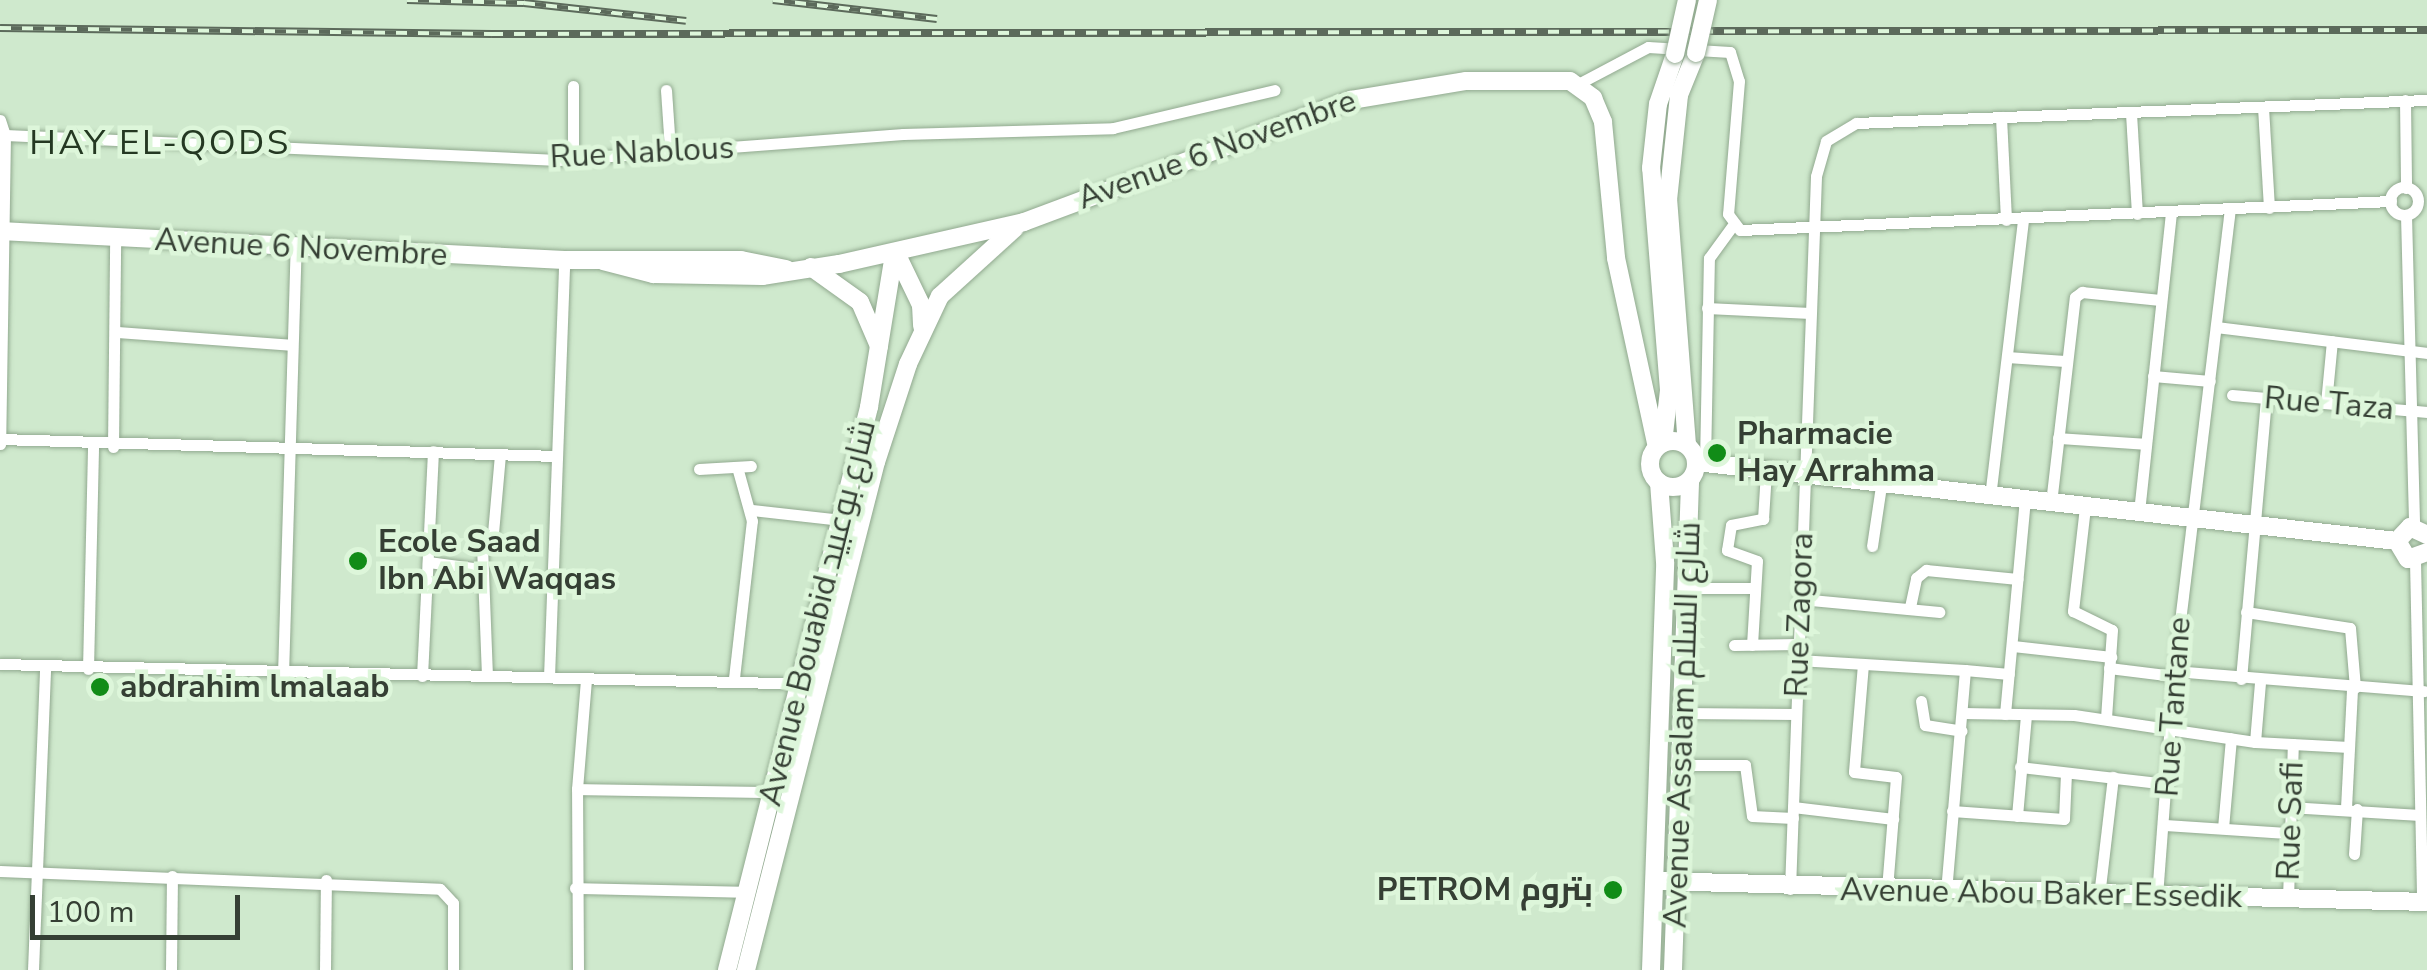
<!DOCTYPE html>
<html>
<head>
<meta charset="utf-8">
<style>
	body { margin:0 }
	#map { position:relative; width:2427px; height:970px; overflow:hidden; background:#cfe9cd; font-family:"Nunito Sans",Cairo,sans-serif }
	div>[style] { position:absolute }
	[style*='--x'] { left:calc(var(--x)*1px); top:calc(var(--y)*1px); width:calc(var(--w)*1px); rotate:calc(var(--a)*1deg) }
	.roads { filter:drop-shadow(0 0 2px #91a98f) drop-shadow(0 0 2px #91a98f) }
	.street>* { height:11px; margin:-5.5px; padding:0 5.5px; transform-origin:5.5px; border-radius:5.5px; background:#fff }
	.street>.ring { margin:-5.5px; padding:0; box-sizing:content-box; background:none; border:11px solid #fff; border-radius:50% }
	.secondary>* { height:18px; margin:-9px; padding:0 9px; transform-origin:9px; border-radius:9px; background:#fff }
	.secondary>.ring { margin:-9px; padding:0; box-sizing:content-box; background:none; border:18px solid #fff; border-radius:50% }
	.rail>* { height:8px; margin-top:-4px; transform-origin:0; background:repeating-linear-gradient(90deg,#ddf6da 0 11px,#5c6a5b 0 22px); box-sizing:border-box; border-block:2px solid #5c6a5b }
	.bridges { filter:drop-shadow(0 0 2px #91a98f) drop-shadow(0 0 2px #91a98f) }
	.secondary-bridge>* { height:18px; margin:-9px; padding:0 9px; transform-origin:9px; border-radius:9px; background:#fff }
	.dots>* { width:28px; height:28px; translate:-50% -50%; box-sizing:border-box; border:5px solid #ddf6da; border-radius:50% }
	span { translate:-50% -50%; white-space:nowrap; text-align:center; line-height:1.15; -webkit-text-stroke:9px #ddf6da; paint-order:stroke }
	.street-label { font-size:32px; color:#353f34 }
	.poi-label { font-size:32px; color:#353f34; font-weight:700 }
	.left { translate:0 -50%; text-align:left }
	.right { translate:-100% -50%; text-align:right }
	.neighbourhood-label { font-size:35px; color:#243822; letter-spacing:2.5px }
	.scale { position:absolute; left:30px; top:895px; width:210px; height:45px; box-sizing:border-box; border:5px solid #353f34; border-top:0; padding-left:12px; font-size:30px; line-height:35px; white-space:nowrap; color:#353f34; -webkit-text-stroke:8px #ddf6da; paint-order:stroke }
</style>
</head>
<body>
<div id="map">
	<div class="roads">
		<div class="street">
			<i style="--x:1578;--y:84;--w:79;--a:-27.9"></i>
			<i style="--x:1648;--y:47;--w:82;--a:3.5"></i>
			<i style="--x:1730;--y:52;--w:30;--a:73"></i>
			<i style="--x:1739;--y:81;--w:133;--a:94.7"></i>
			<i style="--x:1728;--y:214;--w:20;--a:53"></i>
			<i style="--x:1740;--y:230;--w:652;--a:-2.55"></i>
			<i style="--x:666;--y:90;--w:59;--a:86.1"></i>
			<i style="--x:2405;--y:100;--w:88;--a:89.3"></i>
			<i style="--x:2263;--y:107;--w:101;--a:86.6"></i>
			<i style="--x:2131;--y:113;--w:101;--a:86.6"></i>
			<i style="--x:2001;--y:117;--w:103;--a:87.2"></i>
			<i style="--x:0;--y:120;--w:16;--a:72"></i>
			<i style="--x:5;--y:135;--w:309;--a:90.9"></i>
			<i style="--x:5;--y:135;--w:554;--a:2.59"></i>
			<i style="--x:558;--y:160;--w:346;--a:-4.3"></i>
			<i style="--x:903;--y:134;--w:210;--a:-1.6"></i>
			<i style="--x:1113;--y:128;--w:166;--a:-13.2"></i>
			<i style="--x:573;--y:159;--w:73;--a:-90"></i>
			<i class="ring" style="left:2390px;top:187px;width:17px;height:17px"></i>
			<i style="--x:2406;--y:215;--w:312;--a:88.5"></i>
			<i style="--x:1707;--y:308;--w:103;--a:2.8"></i>
			<i style="--x:2216;--y:327;--w:213;--a:7"></i>
			<i style="--x:116;--y:332;--w:176;--a:4.2"></i>
			<i style="--x:2007;--y:357;--w:58;--a:3.9"></i>
			<i style="--x:2153;--y:376;--w:57;--a:5"></i>
			<i style="--x:2232;--y:395;--w:196;--a:5"></i>
			<i style="--x:2326;--y:403;--w:62;--a:-84.5"></i>
			<i style="--x:2058;--y:438;--w:88;--a:3.9"></i>
			<i style="--x:0;--y:439;--w:555;--a:1.75"></i>
			<i style="--x:113;--y:447;--w:208;--a:-89.4"></i>
			<i style="--x:1705;--y:463;--w:205;--a:-88.9"></i>
			<i style="--x:1709;--y:258;--w:39;--a:-54"></i>
			<i style="--x:699;--y:469;--w:52;--a:-3.3"></i>
			<i style="--x:1990;--y:497;--w:279;--a:-83.2"></i>
			<i style="--x:2051;--y:503;--w:207;--a:-83.4"></i>
			<i style="--x:2075;--y:297;--w:9;--a:-36"></i>
			<i style="--x:2082;--y:292;--w:78;--a:5.9"></i>
			<i style="--x:2085;--y:507;--w:105;--a:96.6"></i>
			<i style="--x:2073;--y:611;--w:43;--a:26"></i>
			<i style="--x:2112;--y:630;--w:89;--a:93.9"></i>
			<i style="--x:752;--y:510;--w:90;--a:6.4"></i>
			<i style="--x:2139;--y:512;--w:301;--a:-83.9"></i>
			<i style="--x:1872;--y:546;--w:61;--a:-81.5"></i>
			<i style="--x:2415;--y:560;--w:342;--a:88.8"></i>
			<i style="--x:428;--y:562;--w:53;--a:7.5"></i>
			<i style="--x:1689;--y:588;--w:66;--a:0"></i>
			<i style="--x:1800;--y:599;--w:140;--a:5.3"></i>
			<i style="--x:1910;--y:607;--w:30;--a:-78"></i>
			<i style="--x:1916;--y:578;--w:13;--a:-39"></i>
			<i style="--x:1926;--y:570;--w:92;--a:5.6"></i>
			<i style="--x:2246;--y:612;--w:105;--a:8.7"></i>
			<i style="--x:2350;--y:628;--w:60;--a:85.2"></i>
			<i style="--x:1734;--y:645;--w:64;--a:-0.9"></i>
			<i style="--x:1752;--y:645;--w:84;--a:-86.6"></i>
			<i style="--x:1757;--y:561;--w:32;--a:-160"></i>
			<i style="--x:1727;--y:550;--w:25;--a:-81"></i>
			<i style="--x:1731;--y:525;--w:33;--a:-11"></i>
			<i style="--x:1763;--y:519;--w:48;--a:-86.4"></i>
			<i style="--x:2013;--y:646;--w:99;--a:6.4"></i>
			<i style="--x:1798;--y:660;--w:167;--a:3.4"></i>
			<i style="--x:1965;--y:670;--w:221;--a:94.9"></i>
			<i style="--x:0;--y:664;--w:819;--a:1.4"></i>
			<i style="--x:1863;--y:664;--w:108;--a:94.8"></i>
			<i style="--x:1854;--y:772;--w:42;--a:6.8"></i>
			<i style="--x:1896;--y:777;--w:113;--a:94.6"></i>
			<i style="--x:2109;--y:668;--w:65;--a:7"></i>
			<i style="--x:88;--y:669;--w:223;--a:-88.7"></i>
			<i style="--x:1965;--y:670;--w:44;--a:5.2"></i>
			<i style="--x:2174;--y:671;--w:251;--a:4.6"></i>
			<i style="--x:283;--y:675;--w:427;--a:-88.3"></i>
			<i style="--x:422;--y:676;--w:225;--a:-87.2"></i>
			<i style="--x:487;--y:676;--w:129;--a:-92.2"></i>
			<i style="--x:482;--y:547;--w:18;--a:-52"></i>
			<i style="--x:493;--y:533;--w:78;--a:-84.9"></i>
			<i style="--x:549;--y:677;--w:417;--a:-87.9"></i>
			<i style="--x:734;--y:678;--w:158;--a:-83.5"></i>
			<i style="--x:752;--y:521;--w:56;--a:-105.5"></i>
			<i style="--x:2241;--y:679;--w:281;--a:-84.9"></i>
			<i style="--x:1921;--y:701;--w:24;--a:81"></i>
			<i style="--x:1925;--y:725;--w:37;--a:9"></i>
			<i style="--x:1681;--y:713;--w:115;--a:0.5"></i>
			<i style="--x:1963;--y:713;--w:111;--a:1"></i>
			<i style="--x:2074;--y:715;--w:183;--a:8.5"></i>
			<i style="--x:2255;--y:742;--w:94;--a:3"></i>
			<i style="--x:2005;--y:714;--w:215;--a:-84.7"></i>
			<i style="--x:2255;--y:742;--w:60;--a:-85.2"></i>
			<i style="--x:1679;--y:765;--w:66;--a:0"></i>
			<i style="--x:1745;--y:765;--w:51;--a:82.2"></i>
			<i style="--x:1752;--y:816;--w:41;--a:2.8"></i>
			<i style="--x:2020;--y:767;--w:149;--a:6.6"></i>
			<i style="--x:577;--y:789;--w:197;--a:0.9"></i>
			<i style="--x:1793;--y:807;--w:101;--a:6.8"></i>
			<i style="--x:2289;--y:807;--w:131;--a:3.5"></i>
			<i style="--x:2346;--y:808;--w:120;--a:-87.1"></i>
			<i style="--x:1952;--y:811;--w:112;--a:4.1"></i>
			<i style="--x:2064;--y:819;--w:46;--a:-87.5"></i>
			<i style="--x:2017;--y:816;--w:101;--a:-84.9"></i>
			<i style="--x:2165;--y:825;--w:122;--a:3.8"></i>
			<i style="--x:2223;--y:828;--w:90;--a:-84.9"></i>
			<i style="--x:2354;--y:854;--w:45;--a:-86.2"></i>
			<i style="--x:0;--y:871;--w:440;--a:2.3"></i>
			<i style="--x:440;--y:889;--w:19;--a:47"></i>
			<i style="--x:453;--y:903;--w:67;--a:90"></i>
			<i style="--x:575;--y:888;--w:172;--a:1.3"></i>
			<i style="--x:1790;--y:889;--w:713;--a:-87.91"></i>
			<i style="--x:1816;--y:176;--w:36;--a:-74"></i>
			<i style="--x:1826;--y:141;--w:35;--a:-31"></i>
			<i style="--x:1856;--y:123;--w:571;--a:-2.31"></i>
			<i style="--x:2099;--y:896;--w:120;--a:-83.3"></i>
			<i style="--x:2157;--y:896;--w:226;--a:-85.7"></i>
			<i style="--x:2174;--y:671;--w:464;--a:-83.1"></i>
			<i style="--x:2288;--y:899;--w:155;--a:-88.2"></i>
			<i style="--x:33;--y:970;--w:301;--a:-87.7"></i>
			<i style="--x:171;--y:970;--w:94;--a:-89.4"></i>
			<i style="--x:325;--y:970;--w:90;--a:-89.4"></i>
			<i style="--x:578;--y:970;--w:181;--a:-90.3"></i>
			<i style="--x:577;--y:789;--w:110;--a:-85.3"></i>
		</div>
		<div class="secondary">
			<i style="--x:0;--y:231;--w:565;--a:2.94"></i>
			<i style="--x:564;--y:260;--w:177;--a:0"></i>
			<i style="--x:741;--y:260;--w:46;--a:11.3"></i>
			<i style="--x:896;--y:253;--w:58;--a:64.3"></i>
			<i style="--x:921;--y:305;--w:21;--a:87"></i>
			<i style="--x:603;--y:261;--w:52;--a:14.6"></i>
			<i style="--x:653;--y:274;--w:109;--a:1.1"></i>
			<i style="--x:762;--y:276;--w:78;--a:-8.9"></i>
			<i style="--x:839;--y:264;--w:190;--a:-12.8"></i>
			<i style="--x:1024;--y:222;--w:349;--a:-20.5"></i>
			<i style="--x:1351;--y:100;--w:117;--a:-9.4"></i>
			<i style="--x:1466;--y:81;--w:104;--a:0"></i>
			<i style="--x:1570;--y:81;--w:29;--a:36"></i>
			<i style="--x:1593;--y:98;--w:26;--a:67"></i>
			<i style="--x:1603;--y:122;--w:137;--a:84.5"></i>
			<i style="--x:1616;--y:258;--w:193;--a:77.8"></i>
			<i style="--x:811;--y:267;--w:60;--a:35.5"></i>
			<i style="--x:860;--y:302;--w:48;--a:66.6"></i>
			<i class="ring" style="left:1650px;top:441px;width:28px;height:28px"></i>
			<i style="--x:1663;--y:443;--w:53;--a:-83.5"></i>
			<i style="--x:1669;--y:390;--w:223;--a:-94.6"></i>
			<i style="--x:1651;--y:168;--w:64;--a:-83.8"></i>
			<i style="--x:1658;--y:104;--w:53;--a:-71.2"></i>
			<i style="--x:1687;--y:445;--w:246;--a:-94.4"></i>
			<i style="--x:1668;--y:200;--w:106;--a:-84"></i>
			<i style="--x:1679;--y:95;--w:45;--a:-68"></i>
			<i style="--x:1696;--y:462;--w:705;--a:6.43"></i>
			<i style="--x:2397;--y:541;--w:21;--a:59"></i>
			<i style="--x:2408;--y:559;--w:20;--a:-20"></i>
			<i style="--x:2397;--y:541;--w:19;--a:-47"></i>
			<i style="--x:2410;--y:527;--w:19;--a:25"></i>
			<i style="--x:1656;--y:881;--w:771;--a:1.56"></i>
			<i style="--x:727;--y:970;--w:581;--a:-75.84"></i>
			<i style="--x:869;--y:407;--w:155;--a:-80.7"></i>
			<i style="--x:746;--y:970;--w:524;--a:-75.65"></i>
			<i style="--x:876;--y:462;--w:103;--a:-71.9"></i>
			<i style="--x:908;--y:364;--w:75;--a:-64.8"></i>
			<i style="--x:940;--y:296;--w:101;--a:-42.2"></i>
			<i style="--x:1651;--y:970;--w:408;--a:-88"></i>
			<i style="--x:1665;--y:562;--w:80;--a:-94.3"></i>
			<i style="--x:1673;--y:970;--w:490;--a:-88"></i>
		</div>
	</div>
	<div class="rail">
		<i style="--x:407;--y:0;--w:117;--a:1.5"></i>
		<i style="--x:524;--y:3;--w:163;--a:6.3"></i>
		<i style="--x:773;--y:0;--w:165;--a:6.6"></i>
		<i style="--x:0;--y:28;--w:492;--a:0.7"></i>
		<i style="--x:492;--y:34;--w:1935;--a:-0.12"></i>
	</div>
	<div class="bridges">
		<div class="secondary-bridge">
			<i style="--x:1696;--y:53;--w:54;--a:-77.2"></i>
			<i style="--x:1675;--y:54;--w:55;--a:-77.5"></i>
		</div>
	</div>
	<div class="dots">
		<i style="left:1717px;top:453px;background:#118c17"></i>
		<i style="left:358px;top:561px;background:#118c17"></i>
		<i style="left:100px;top:687px;background:#118c17"></i>
		<i style="left:1613px;top:890px;background:#118c17"></i>
	</div>
	<div class="street-label">
		<span style="left:1217px;top:150px;rotate:-20deg">Avenue 6 Novembre</span>
		<span style="left:642px;top:153px;rotate:-3deg">Rue Nablous</span>
		<span style="left:301px;top:248px;rotate:3deg">Avenue 6 Novembre</span>
		<span style="left:2329px;top:404px;rotate:5deg">Rue Taza</span>
		<span style="left:818px;top:613px;rotate:-76deg">Avenue Bouabid شارع بوعبيد</span>
		<span style="left:1800px;top:615px;rotate:-88deg">Rue Zagora</span>
		<span style="left:2174px;top:707px;rotate:-86deg">Rue Tantane</span>
		<span style="left:1683px;top:725px;rotate:-88deg">Avenue Assalam شارع السلام</span>
		<span style="left:2291px;top:821px;rotate:-88deg">Rue Safi</span>
		<span style="left:2041px;top:894px;rotate:1deg">Avenue Abou Baker Essedik</span>
	</div>
	<div class="poi-label">
		<span class="left" style="left:1737px;top:453px">Pharmacie<br>Hay Arrahma</span>
		<span class="left" style="left:378px;top:561px">Ecole Saad<br>Ibn Abi Waqqas</span>
		<span class="left" style="left:120px;top:687px">abdrahim lmalaab</span>
		<span class="right" style="left:1593px;top:890px">PETROM بتروم</span>
	</div>
	<div class="neighbourhood-label">
		<span style="left:160px;top:143px">HAY EL-QODS</span>
	</div>
	<div class="scale">100 m</div>
</div>
</body>
</html>
